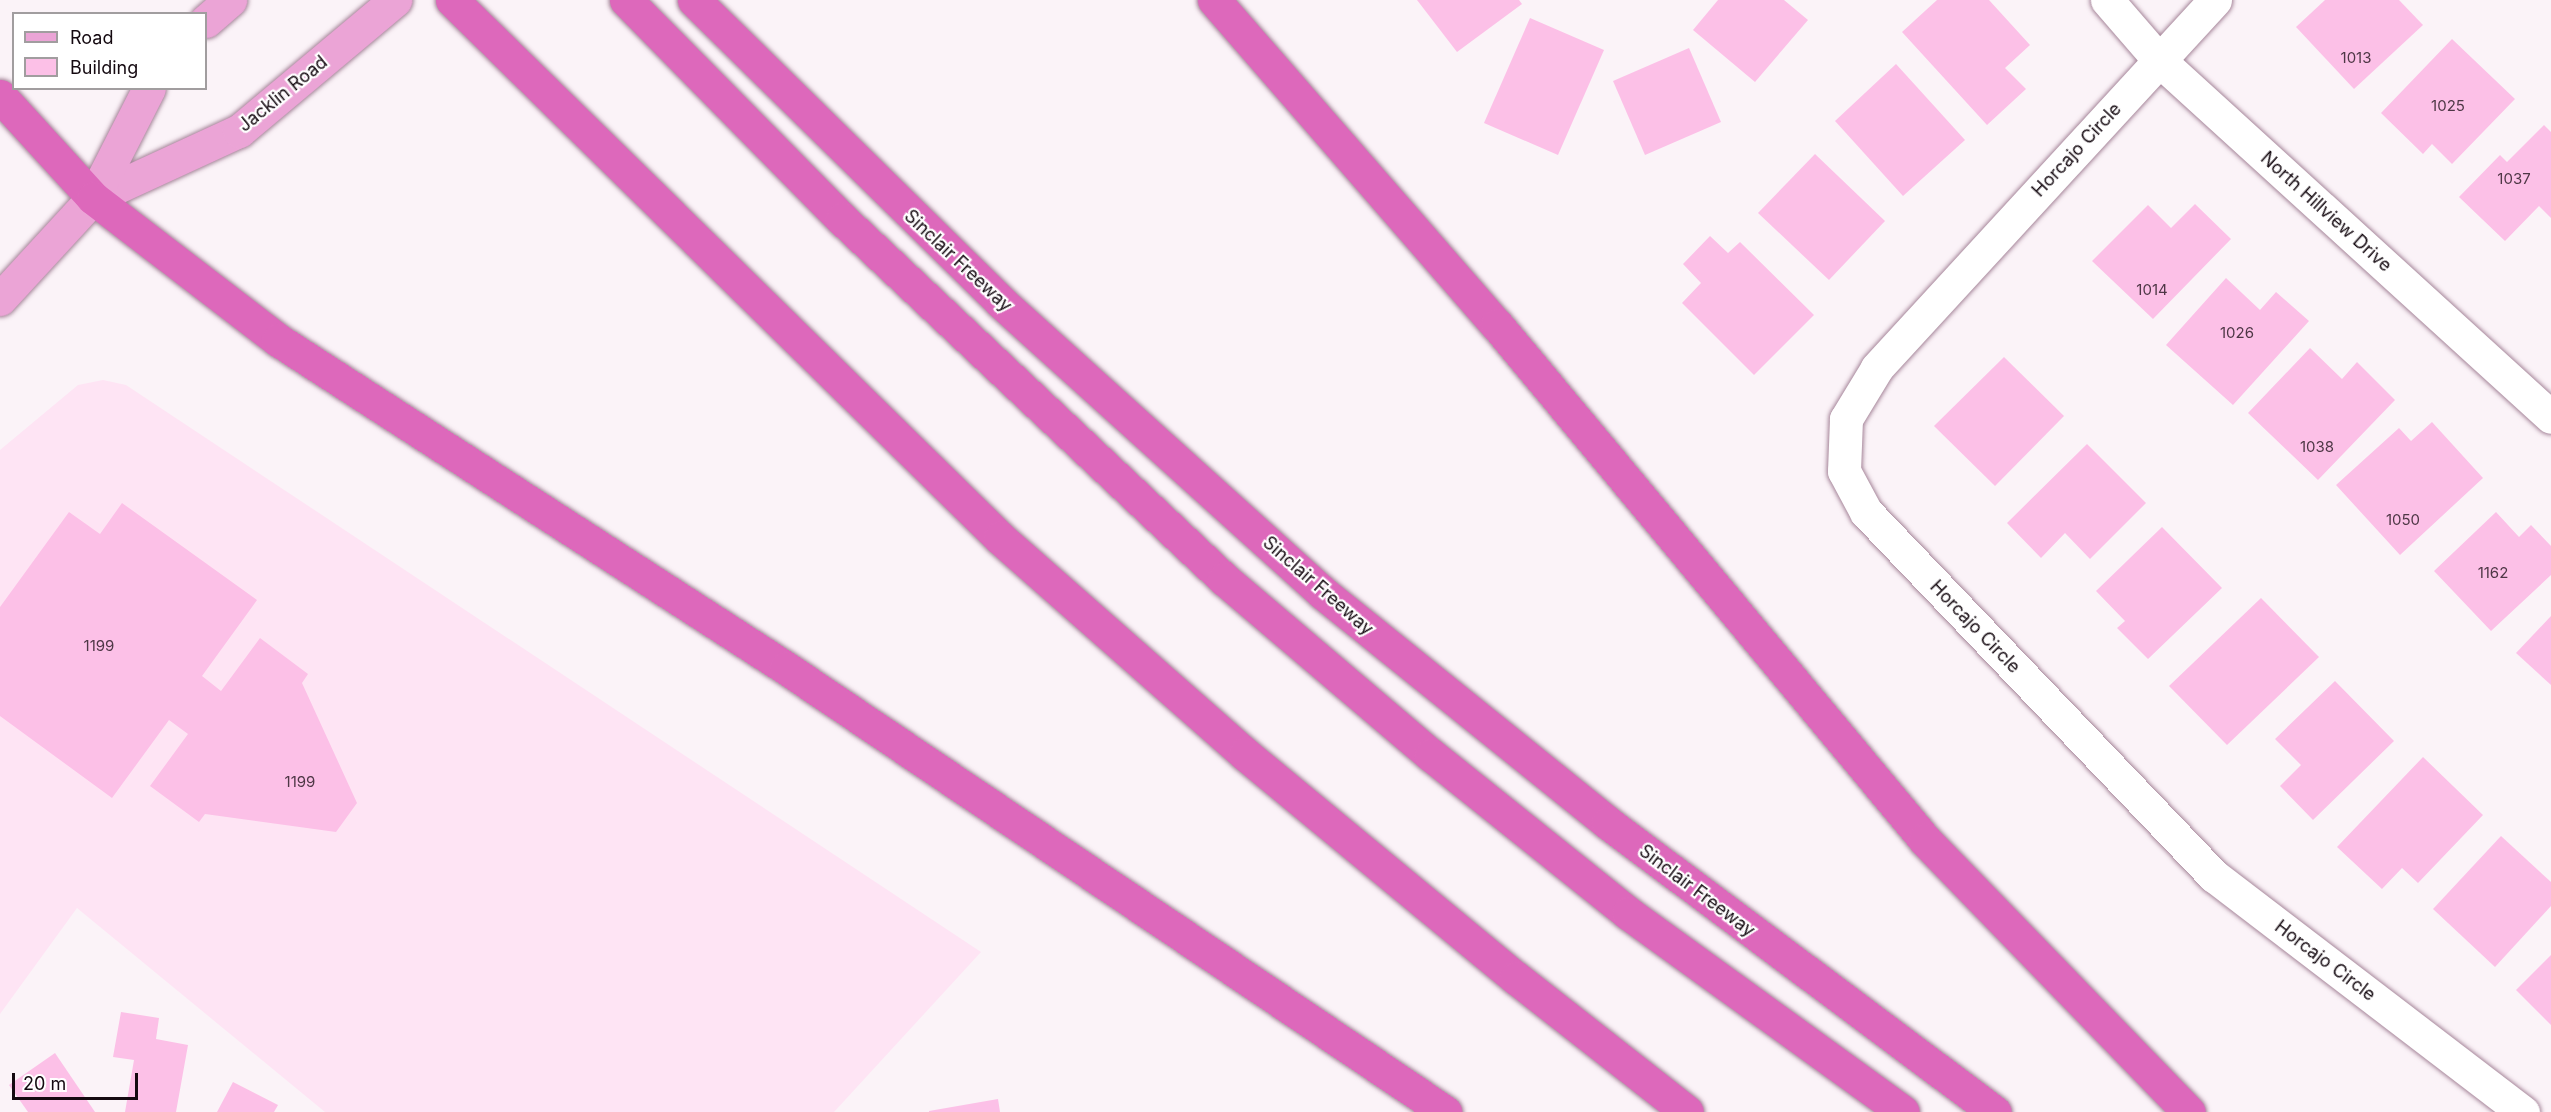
<!DOCTYPE html>
<html>
<head>
<meta charset="utf-8">
<style>
	body { margin:0 }
	#map { position:relative; width:2551px; height:1112px; overflow:hidden; background:#fbf3f8; font-family:Inter,sans-serif }
	div>[style] { position:absolute }
	[style*='--x'] { left:calc(var(--x)*1px); top:calc(var(--y)*1px); width:calc(var(--w)*1px); rotate:calc(var(--a)*1deg) }
	.built>* { inset:0; background:#fee4f4 }
	.building>* { inset:0; background:#fcc0e7 }
	.roads { filter:drop-shadow(0 0 2px #a6869a) drop-shadow(0 0 2px #a6869a) }
	.minor>* { height:33px; margin:-16.5px; padding:0 16.5px; transform-origin:16.5px; border-radius:16.5px; background:#fff }
	.major>* { height:33px; margin:-16.5px; padding:0 16.5px; transform-origin:16.5px; border-radius:16.5px; background:#eba4d6 }
	.highway>* { height:33px; margin:-16.5px; padding:0 16.5px; transform-origin:16.5px; border-radius:16.5px; background:#dd68bb }
	span { translate:-50% -50%; white-space:nowrap; text-align:center; line-height:1.15; -webkit-text-stroke:4.5px #fff; paint-order:stroke }
	.number-label { font-size:15px; color:#4e3746 }
	.number-label span { -webkit-text-stroke-width:0 }
	.street-label { font-size:18px; color:#140910 }
	.legend { position:absolute; left:12px; top:12px; width:195px; height:78px; box-sizing:border-box; background:#fff; border:2px solid #a19d9f; margin:0; padding:8px 10px; list-style:none; font-size:18px; color:#140910 }
	.legend li { display:flex; align-items:center; gap:12px; height:30px }
	.legend b { width:30px; border:2px solid #a19d9f }
	.scale { position:absolute; left:12px; top:1073px; width:126px; height:27px; box-sizing:border-box; border:3px solid #140910; border-top:0; padding-left:8px; font-size:18px; line-height:21px; white-space:nowrap; color:#140910; -webkit-text-stroke:4px #fff; paint-order:stroke }
</style>
</head>
<body>
<div id="map">
	<div class="built">
		<i style="clip-path:polygon(103px 380px,126px 385px,981px 952px,834px 1112px,325px 1112px,77px 908px,0 1014px,0 450px,78px 385px)"></i>
	</div>
	<div class="building">
		<i style="clip-path:polygon(1417px 0,1519px 0,1522px 4px,1457px 52px)"></i>
		<i style="clip-path:polygon(1718px 0,1784px 0,1808px 20px,1755px 82px,1693px 30px)"></i>
		<i style="clip-path:polygon(1937px 0,1989px 0,2030px 45px,2005px 68px,2026px 89px,1987px 125px,1902px 32px)"></i>
		<i style="clip-path:polygon(2325px 0,2399px 0,2423px 25px,2354px 89px,2296px 27px)"></i>
		<i style="clip-path:polygon(1530px 18px,1604px 50px,1558px 155px,1484px 123px)"></i>
		<i style="clip-path:polygon(2452px 39px,2515px 99px,2452px 164px,2432px 144px,2423px 154px,2381px 113px)"></i>
		<i style="clip-path:polygon(1689px 48px,1721px 122px,1645px 155px,1613px 81px)"></i>
		<i style="clip-path:polygon(1896px 64px,1965px 140px,1903px 196px,1835px 121px)"></i>
		<i style="clip-path:polygon(2544px 125px,2551px 132px,2551px 218px,2539px 206px,2505px 241px,2459px 197px,2500px 155px,2507px 162px)"></i>
		<i style="clip-path:polygon(1815px 154px,1885px 221px,1829px 280px,1758px 213px)"></i>
		<i style="clip-path:polygon(2195px 204px,2231px 239px,2153px 319px,2092px 261px,2148px 205px,2171px 228px)"></i>
		<i style="clip-path:polygon(1710px 236px,1728px 253px,1740px 242px,1814px 315px,1754px 375px,1682px 303px,1701px 283px,1683px 264px)"></i>
		<i style="clip-path:polygon(2226px 278px,2260px 310px,2276px 292px,2309px 321px,2233px 405px,2166px 345px)"></i>
		<i style="clip-path:polygon(2310px 348px,2342px 379px,2357px 362px,2395px 400px,2318px 480px,2248px 413px)"></i>
		<i style="clip-path:polygon(2004px 357px,2064px 416px,1995px 486px,1934px 426px)"></i>
		<i style="clip-path:polygon(2432px 422px,2483px 478px,2400px 555px,2336px 485px,2399px 428px,2411px 441px)"></i>
		<i style="clip-path:polygon(2087px 444px,2146px 503px,2090px 559px,2065px 533px,2041px 558px,2007px 523px)"></i>
		<i style="clip-path:polygon(122px 503px,257px 600px,202px 676px,221px 691px,260px 638px,308px 674px,302px 683px,357px 803px,336px 832px,205px 814px,199px 822px,150px 786px,188px 734px,169px 720px,112px 798px,0 716px,0 607px,69px 512px,100px 534px)"></i>
		<i style="clip-path:polygon(2496px 512px,2519px 537px,2531px 525px,2551px 546px,2551px 575px,2491px 631px,2434px 571px)"></i>
		<i style="clip-path:polygon(2162px 527px,2222px 588px,2148px 659px,2117px 628px,2125px 621px,2096px 591px)"></i>
		<i style="clip-path:polygon(2261px 598px,2319px 657px,2227px 745px,2169px 686px)"></i>
		<i style="clip-path:polygon(2551px 616px,2551px 685px,2516px 653px)"></i>
		<i style="clip-path:polygon(2335px 681px,2394px 741px,2313px 820px,2280px 786px,2301px 765px,2275px 739px)"></i>
		<i style="clip-path:polygon(2423px 757px,2483px 815px,2418px 883px,2402px 868px,2382px 889px,2337px 847px)"></i>
		<i style="clip-path:polygon(2501px 836px,2551px 882px,2551px 906px,2495px 967px,2433px 909px)"></i>
		<i style="clip-path:polygon(2551px 955px,2551px 1025px,2516px 990px)"></i>
		<i style="clip-path:polygon(121px 1012px,159px 1018px,156px 1039px,188px 1045px,176px 1112px,125px 1112px,134px 1060px,113px 1057px)"></i>
		<i style="clip-path:polygon(55px 1053px,95px 1112px,28px 1112px,9px 1085px)"></i>
		<i style="clip-path:polygon(233px 1082px,278px 1105px,274px 1112px,217px 1112px)"></i>
		<i style="clip-path:polygon(998px 1099px,1000px 1112px,929px 1112px,929px 1111px)"></i>
	</div>
	<div class="roads">
		<div class="minor">
			<i style="--x:2107;--y:0;--w:79;--a:49.1"></i>
			<i style="--x:2159;--y:60;--w:530;--a:42.32"></i>
			<i style="--x:2215;--y:0;--w:500;--a:132.6"></i>
			<i style="--x:1877;--y:368;--w:60;--a:121.3"></i>
			<i style="--x:1846;--y:419;--w:52;--a:92.2"></i>
			<i style="--x:1844;--y:471;--w:47;--a:61.8"></i>
			<i style="--x:1866;--y:512;--w:504;--a:46.29"></i>
			<i style="--x:2214;--y:876;--w:389;--a:37.4"></i>
		</div>
		<div class="major">
			<i style="--x:206;--y:21;--w:32;--a:-41"></i>
			<i style="--x:93;--y:198;--w:161;--a:-24.7"></i>
			<i style="--x:239;--y:131;--w:204;--a:-40"></i>
			<i style="--x:0;--y:299;--w:137;--a:-47.4"></i>
			<i style="--x:93;--y:198;--w:123;--a:-63"></i>
		</div>
		<div class="highway">
			<i style="--x:452;--y:0;--w:768;--a:44.47"></i>
			<i style="--x:1000;--y:538;--w:327;--a:41.4"></i>
			<i style="--x:1245;--y:754;--w:352;--a:39.6"></i>
			<i style="--x:1516;--y:978;--w:217;--a:38.1"></i>
			<i style="--x:626;--y:0;--w:308;--a:45.4"></i>
			<i style="--x:842;--y:219;--w:525;--a:43.3"></i>
			<i style="--x:1224;--y:579;--w:272;--a:40.4"></i>
			<i style="--x:1431;--y:755;--w:253;--a:38.7"></i>
			<i style="--x:1628;--y:913;--w:339;--a:35.9"></i>
			<i style="--x:694;--y:0;--w:431;--a:44.5"></i>
			<i style="--x:1001;--y:302;--w:434;--a:42.1"></i>
			<i style="--x:1323;--y:593;--w:366;--a:38.9"></i>
			<i style="--x:1608;--y:823;--w:483;--a:36.8"></i>
			<i style="--x:1214;--y:0;--w:431;--a:49"></i>
			<i style="--x:1497;--y:325;--w:670;--a:50.27"></i>
			<i style="--x:1925;--y:840;--w:379;--a:45.9"></i>
			<i style="--x:0;--y:96;--w:138;--a:47.6"></i>
			<i style="--x:93;--y:198;--w:233;--a:37.5"></i>
			<i style="--x:278;--y:340;--w:605;--a:32.85"></i>
			<i style="--x:786;--y:668;--w:795;--a:33.97"></i>
		</div>
	</div>
	<div class="number-label">
		<span style="left:2356px;top:58px">1013</span>
		<span style="left:2448px;top:106px">1025</span>
		<span style="left:2514px;top:179px">1037</span>
		<span style="left:2152px;top:290px">1014</span>
		<span style="left:2237px;top:333px">1026</span>
		<span style="left:2317px;top:447px">1038</span>
		<span style="left:2403px;top:520px">1050</span>
		<span style="left:2493px;top:573px">1162</span>
		<span style="left:99px;top:646px">1199</span>
		<span style="left:300px;top:782px">1199</span>
	</div>
	<div class="street-label">
		<span style="left:283px;top:94px;rotate:-39deg">Jacklin Road</span>
		<span style="left:2077px;top:150px;rotate:-47deg">Horcajo Circle</span>
		<span style="left:2326px;top:212px;rotate:42deg">North Hillview Drive</span>
		<span style="left:958px;top:261px;rotate:43deg">Sinclair Freeway</span>
		<span style="left:1318px;top:586px;rotate:41deg">Sinclair Freeway</span>
		<span style="left:1975px;top:627px;rotate:46deg">Horcajo Circle</span>
		<span style="left:1697px;top:891px;rotate:37deg">Sinclair Freeway</span>
		<span style="left:2325px;top:961px;rotate:37deg">Horcajo Circle</span>
	</div>
	<ul class="legend">
	<li><b style="height:8px;background:#eba4d6"></b>Road</li>
	<li><b style="height:16px;background:#fcc0e7"></b>Building</li>
	</ul>
	<div class="scale">20 m</div>
</div>
</body>
</html>
